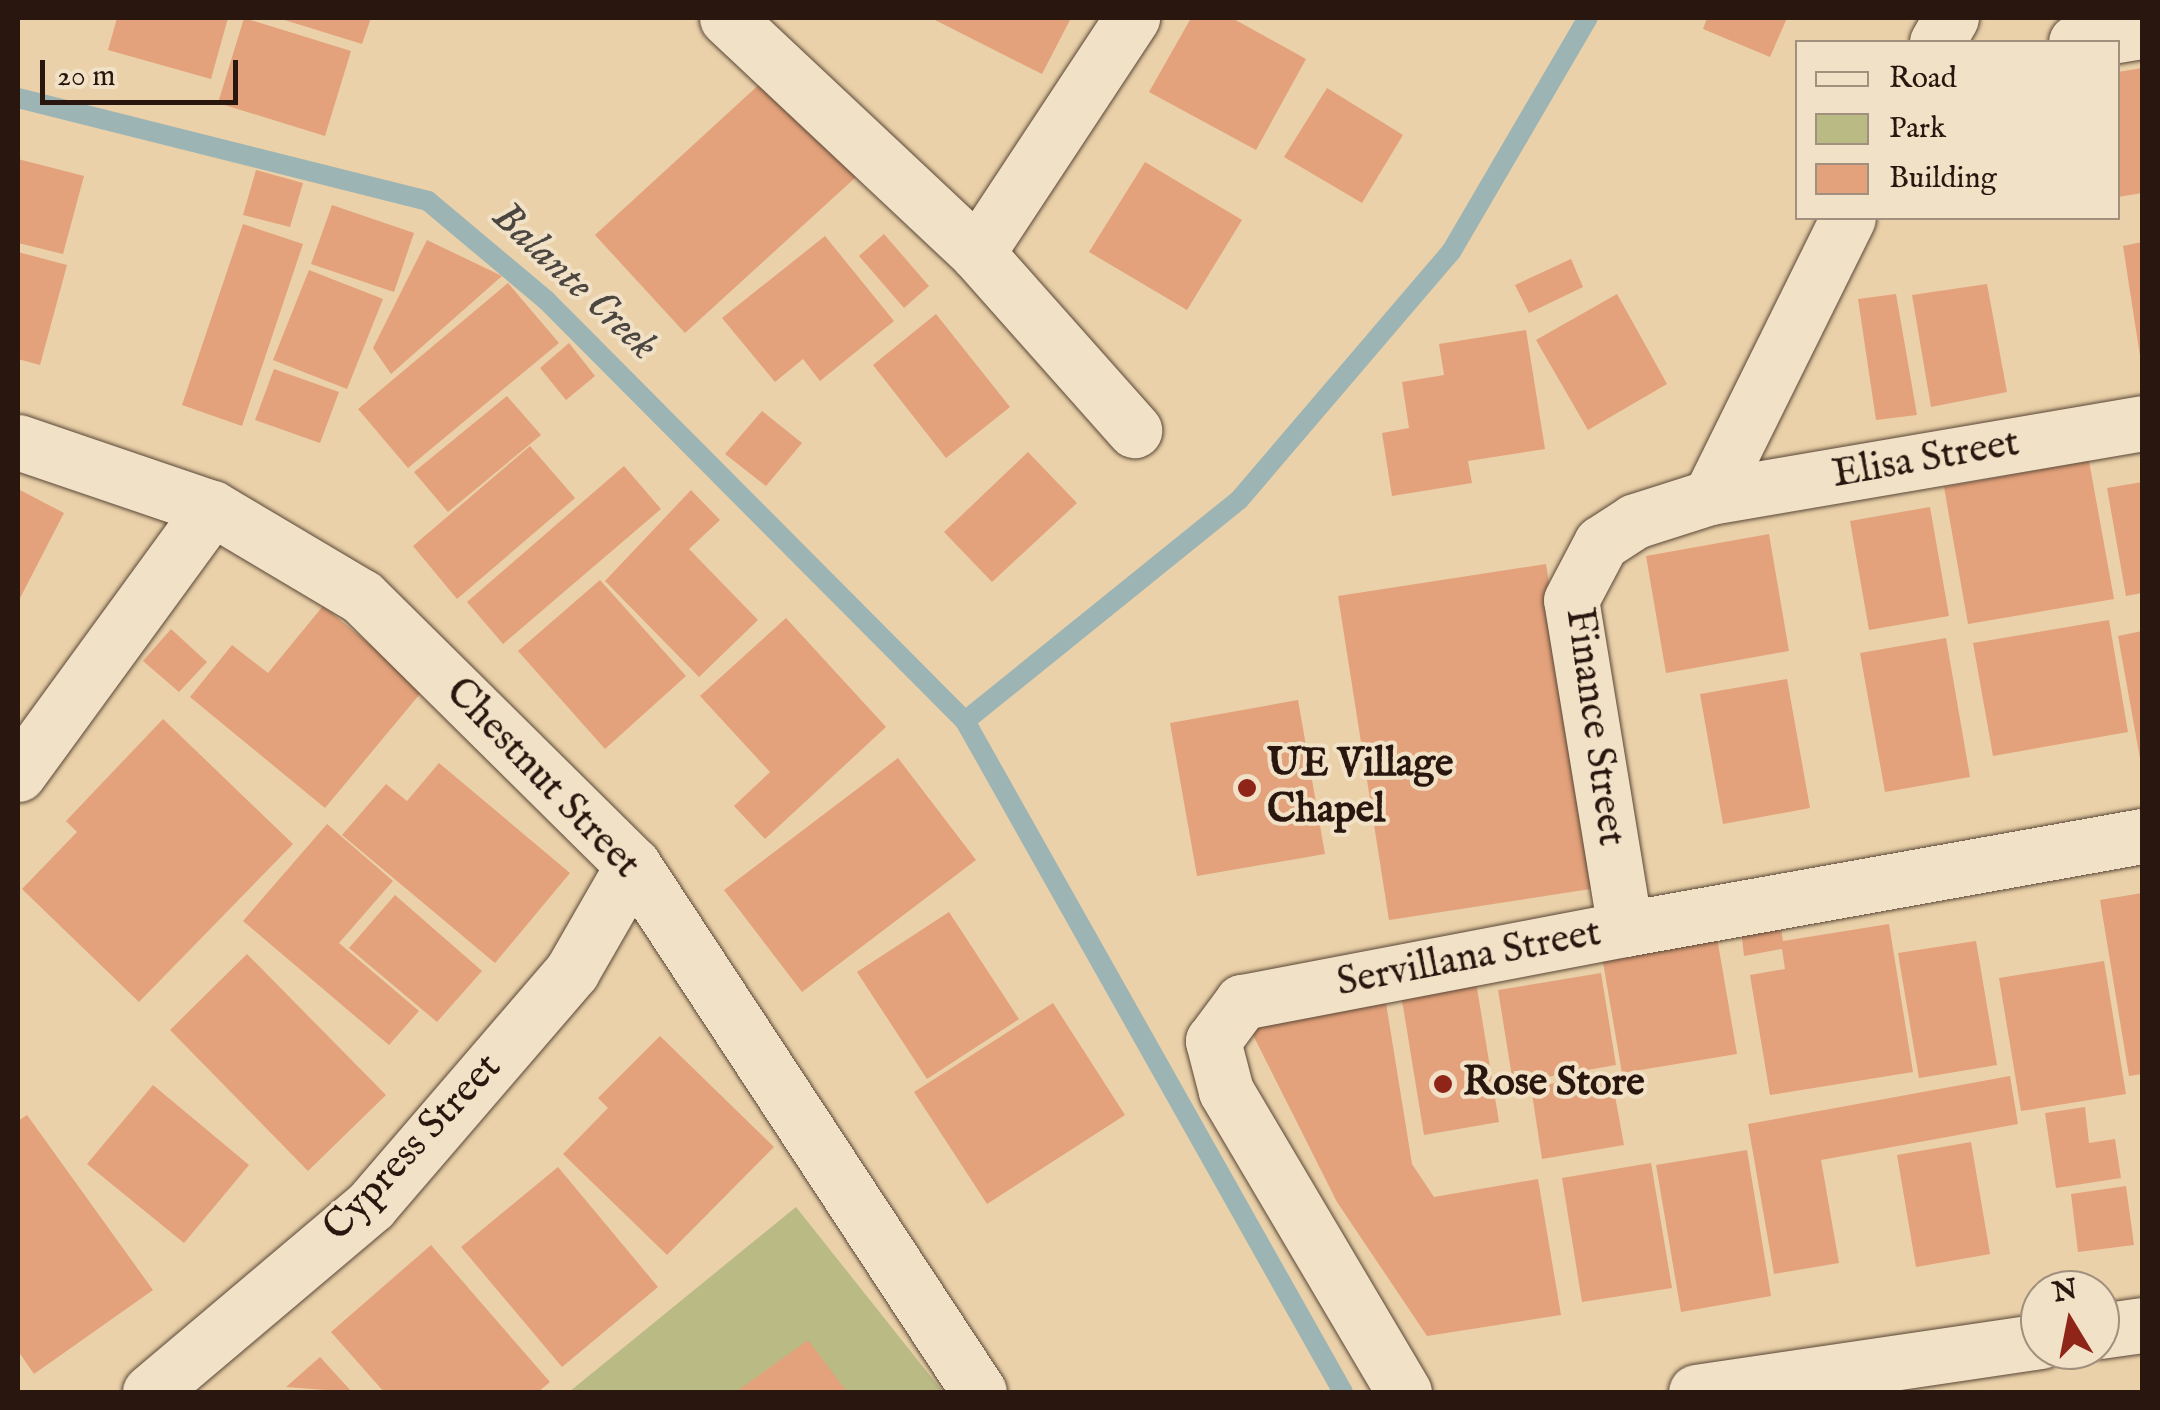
<!DOCTYPE html>
<html>
<head>
<meta charset="utf-8">
<style>
	body { margin:0 }
	#map { position:relative; width:2160px; height:1410px; overflow:hidden; background:#ead1a9; font-family:"IM FELL English",serif }
	div>[style] { position:absolute }
	[style*='--x'] { left:calc(var(--x)*1px); top:calc(var(--y)*1px); width:calc(var(--w)*1px); rotate:calc(var(--a)*1deg) }
	.green>* { inset:0; background:#baba85 }
	.stream>* { height:20px; margin:-10px; padding:0 10px; transform-origin:10px; border-radius:10px; background:#9db4b4 }
	.building>* { inset:0; background:#e3a27b }
	.roads { filter:drop-shadow(0 0 2px #594636) drop-shadow(0 0 2px #594636) }
	.street>* { height:55px; margin:-27.5px; padding:0 27.5px; transform-origin:27.5px; border-radius:27.5px; background:#f1e1c7 }
	.secondary>* { height:55px; margin:-27.5px; padding:0 27.5px; transform-origin:27.5px; border-radius:27.5px; background:#f1e1c7 }
	.dots>* { width:28px; height:28px; translate:-50% -50%; box-sizing:border-box; border:5px solid #f1e1c7; border-radius:50% }
	span { translate:-50% -50%; white-space:nowrap; text-align:center; line-height:1.15; -webkit-text-stroke:8px #f1e1c7; paint-order:stroke }
	.street-label { font-size:40px; color:#29170f }
	.poi-label { font-size:40px; color:#29170f; font-weight:700 }
	.left { translate:0 -50%; text-align:left }
	.water-label { font-size:42px; color:#4c4641; font-style:italic }
	.frame { position:absolute; inset:0; border:20px solid #29170f; pointer-events:none }
	.legend { position:absolute; left:1795px; top:40px; width:325px; height:180px; box-sizing:border-box; background:#f1e1c7; border:2px solid #a1907d; margin:0; padding:12px 18px; list-style:none; font-size:30px; color:#29170f }
	.legend li { display:flex; align-items:center; gap:20px; height:50px }
	.legend b { width:50px; border:2px solid #a1907d }
	.north { position:absolute; left:2020px; top:1270px; width:100px; height:100px; box-sizing:border-box; background:#f1e1c7; border:2px solid #a1907d; border-radius:50%; rotate:350deg; font-size:28px; font-weight:700; line-height:40px; text-align:center; color:#29170f }
	.north::after { content:''; display:block; margin:auto; width:35px; height:45px; background:#8f2418; clip-path:polygon(50% 0,100% 100%,50% 72%,0 100%) }
	.scale { position:absolute; left:40px; top:60px; width:198px; height:45px; box-sizing:border-box; border:5px solid #29170f; border-top:0; padding-left:12px; font-size:30px; line-height:35px; white-space:nowrap; color:#29170f; -webkit-text-stroke:8px #f1e1c7; paint-order:stroke }
</style>
</head>
<body>
<div id="map">
	<div class="green">
		<i style="clip-path:polygon(796px 1207px,943px 1392px,569px 1392px)"></i>
	</div>
	<div class="stream">
		<i style="--x:18;--y:98;--w:423;--a:14.1"></i>
		<i style="--x:428;--y:201;--w:154;--a:40"></i>
		<i style="--x:546;--y:300;--w:594;--a:45.14"></i>
		<i style="--x:965;--y:721;--w:770;--a:60.61"></i>
		<i style="--x:965;--y:721;--w:352;--a:-38.9"></i>
		<i style="--x:1239;--y:500;--w:326;--a:-49.5"></i>
		<i style="--x:1451;--y:252;--w:271;--a:-59.7"></i>
	</div>
	<div class="building">
		<i style="clip-path:polygon(117px 18px,228px 18px,211px 79px,108px 50px)"></i>
		<i style="clip-path:polygon(244px 18px,351px 51px,325px 136px,218px 103px)"></i>
		<i style="clip-path:polygon(278px 18px,371px 18px,362px 44px)"></i>
		<i style="clip-path:polygon(931px 18px,1071px 18px,1042px 74px)"></i>
		<i style="clip-path:polygon(1191px 18px,1232px 18px,1306px 59px,1256px 150px,1149px 92px)"></i>
		<i style="clip-path:polygon(1707px 18px,1787px 18px,1770px 57px,1703px 29px)"></i>
		<i style="clip-path:polygon(2142px 68px,2142px 193px,2118px 197px,2118px 72px)"></i>
		<i style="clip-path:polygon(776px 69px,867px 167px,685px 333px,595px 235px)"></i>
		<i style="clip-path:polygon(1327px 88px,1403px 135px,1362px 203px,1284px 157px)"></i>
		<i style="clip-path:polygon(18px 159px,84px 176px,63px 254px,18px 243px)"></i>
		<i style="clip-path:polygon(1145px 162px,1242px 220px,1187px 310px,1089px 252px)"></i>
		<i style="clip-path:polygon(256px 170px,303px 183px,290px 227px,243px 215px)"></i>
		<i style="clip-path:polygon(332px 205px,414px 233px,394px 292px,311px 264px)"></i>
		<i style="clip-path:polygon(243px 224px,303px 244px,242px 426px,182px 405px)"></i>
		<i style="clip-path:polygon(884px 234px,929px 286px,904px 308px,859px 256px)"></i>
		<i style="clip-path:polygon(825px 236px,894px 321px,820px 381px,803px 359px,775px 382px,722px 318px)"></i>
		<i style="clip-path:polygon(427px 240px,502px 276px,391px 374px,373px 348px)"></i>
		<i style="clip-path:polygon(2142px 242px,2142px 356px,2140px 356px,2123px 246px)"></i>
		<i style="clip-path:polygon(18px 252px,67px 265px,40px 365px,18px 359px)"></i>
		<i style="clip-path:polygon(1571px 259px,1583px 287px,1529px 313px,1515px 285px)"></i>
		<i style="clip-path:polygon(309px 270px,383px 299px,347px 389px,273px 360px)"></i>
		<i style="clip-path:polygon(508px 283px,559px 343px,408px 468px,358px 409px)"></i>
		<i style="clip-path:polygon(1987px 284px,2007px 392px,1931px 407px,1912px 295px)"></i>
		<i style="clip-path:polygon(1617px 294px,1667px 384px,1588px 430px,1536px 340px)"></i>
		<i style="clip-path:polygon(1896px 294px,1917px 415px,1876px 420px,1858px 299px)"></i>
		<i style="clip-path:polygon(936px 314px,1010px 407px,946px 458px,873px 365px)"></i>
		<i style="clip-path:polygon(1526px 330px,1545px 449px,1468px 461px,1472px 483px,1392px 496px,1382px 433px,1409px 428px,1402px 382px,1444px 375px,1439px 344px)"></i>
		<i style="clip-path:polygon(569px 343px,595px 376px,566px 400px,540px 368px)"></i>
		<i style="clip-path:polygon(274px 369px,339px 392px,320px 443px,255px 420px)"></i>
		<i style="clip-path:polygon(507px 396px,541px 435px,448px 512px,414px 472px)"></i>
		<i style="clip-path:polygon(762px 411px,802px 443px,766px 486px,725px 454px)"></i>
		<i style="clip-path:polygon(530px 446px,575px 498px,457px 599px,413px 546px)"></i>
		<i style="clip-path:polygon(1028px 452px,1077px 503px,992px 582px,944px 532px)"></i>
		<i style="clip-path:polygon(2089px 461px,2114px 599px,1968px 624px,1944px 487px)"></i>
		<i style="clip-path:polygon(624px 466px,661px 509px,503px 644px,467px 602px)"></i>
		<i style="clip-path:polygon(2142px 482px,2142px 593px,2126px 596px,2107px 488px)"></i>
		<i style="clip-path:polygon(18px 489px,64px 513px,18px 602px)"></i>
		<i style="clip-path:polygon(691px 490px,720px 520px,689px 549px,758px 620px,699px 677px,605px 581px)"></i>
		<i style="clip-path:polygon(1930px 507px,1949px 616px,1869px 630px,1850px 521px)"></i>
		<i style="clip-path:polygon(1769px 534px,1789px 651px,1666px 673px,1646px 556px)"></i>
		<i style="clip-path:polygon(1546px 564px,1597px 888px,1389px 920px,1338px 596px)"></i>
		<i style="clip-path:polygon(600px 580px,686px 676px,605px 749px,518px 651px)"></i>
		<i style="clip-path:polygon(323px 606px,424px 689px,325px 808px,190px 697px,232px 645px,268px 673px)"></i>
		<i style="clip-path:polygon(786px 618px,886px 727px,765px 839px,734px 806px,770px 772px,700px 696px)"></i>
		<i style="clip-path:polygon(2109px 620px,2128px 732px,1993px 756px,1973px 643px)"></i>
		<i style="clip-path:polygon(171px 629px,207px 662px,179px 692px,143px 661px)"></i>
		<i style="clip-path:polygon(2142px 631px,2142px 764px,2141px 764px,2118px 636px)"></i>
		<i style="clip-path:polygon(1946px 638px,1970px 777px,1885px 792px,1860px 653px)"></i>
		<i style="clip-path:polygon(1787px 679px,1810px 808px,1723px 824px,1700px 694px)"></i>
		<i style="clip-path:polygon(1298px 700px,1325px 854px,1197px 876px,1170px 723px)"></i>
		<i style="clip-path:polygon(163px 719px,293px 844px,139px 1002px,22px 889px,77px 832px,66px 821px)"></i>
		<i style="clip-path:polygon(898px 758px,976px 860px,802px 992px,724px 890px)"></i>
		<i style="clip-path:polygon(439px 763px,570px 873px,495px 963px,342px 835px,386px 784px,407px 801px)"></i>
		<i style="clip-path:polygon(327px 824px,393px 881px,339px 943px,419px 1011px,389px 1045px,243px 921px)"></i>
		<i style="clip-path:polygon(2142px 893px,2142px 1074px,2129px 1076px,2100px 900px)"></i>
		<i style="clip-path:polygon(395px 895px,482px 971px,437px 1022px,349px 948px)"></i>
		<i style="clip-path:polygon(949px 912px,1019px 1019px,927px 1079px,857px 972px)"></i>
		<i style="clip-path:polygon(1714px 920px,1737px 1054px,1622px 1073px,1599px 939px)"></i>
		<i style="clip-path:polygon(1780px 923px,1783px 941px,1889px 924px,1913px 1072px,1770px 1095px,1750px 975px,1785px 969px,1782px 949px,1744px 956px,1741px 929px)"></i>
		<i style="clip-path:polygon(1976px 941px,1997px 1065px,1919px 1078px,1898px 953px)"></i>
		<i style="clip-path:polygon(247px 954px,386px 1095px,308px 1171px,170px 1030px)"></i>
		<i style="clip-path:polygon(2104px 961px,2126px 1094px,2021px 1111px,1999px 978px)"></i>
		<i style="clip-path:polygon(1601px 973px,1616px 1065px,1513px 1083px,1498px 990px)"></i>
		<i style="clip-path:polygon(1476px 982px,1499px 1122px,1424px 1135px,1401px 994px)"></i>
		<i style="clip-path:polygon(1053px 1003px,1125px 1115px,987px 1204px,914px 1092px)"></i>
		<i style="clip-path:polygon(1386px 1003px,1412px 1164px,1434px 1197px,1538px 1179px,1561px 1315px,1427px 1336px,1337px 1202px,1249px 1027px)"></i>
		<i style="clip-path:polygon(660px 1036px,774px 1147px,667px 1255px,563px 1154px,608px 1108px,598px 1098px)"></i>
		<i style="clip-path:polygon(1611px 1074px,1624px 1145px,1542px 1159px,1531px 1087px)"></i>
		<i style="clip-path:polygon(2010px 1076px,2018px 1124px,1821px 1160px,1839px 1263px,1774px 1274px,1748px 1124px)"></i>
		<i style="clip-path:polygon(153px 1085px,249px 1165px,184px 1243px,87px 1164px)"></i>
		<i style="clip-path:polygon(2085px 1107px,2089px 1143px,2115px 1139px,2121px 1178px,2056px 1188px,2045px 1113px)"></i>
		<i style="clip-path:polygon(27px 1115px,153px 1290px,34px 1374px,18px 1351px,18px 1121px)"></i>
		<i style="clip-path:polygon(1971px 1142px,1990px 1254px,1916px 1267px,1897px 1155px)"></i>
		<i style="clip-path:polygon(1747px 1150px,1771px 1296px,1681px 1312px,1656px 1165px)"></i>
		<i style="clip-path:polygon(1651px 1163px,1672px 1288px,1582px 1302px,1562px 1178px)"></i>
		<i style="clip-path:polygon(558px 1167px,658px 1287px,562px 1367px,461px 1247px)"></i>
		<i style="clip-path:polygon(2126px 1186px,2134px 1245px,2078px 1252px,2071px 1194px)"></i>
		<i style="clip-path:polygon(431px 1245px,550px 1382px,538px 1392px,384px 1392px,331px 1332px)"></i>
		<i style="clip-path:polygon(808px 1340px,847px 1392px,736px 1392px)"></i>
		<i style="clip-path:polygon(320px 1357px,352px 1392px,286px 1387px)"></i>
	</div>
	<div class="roads">
		<div class="street">
			<i style="--x:727;--y:18;--w:343;--a:43.2"></i>
			<i style="--x:977;--y:253;--w:237;--a:48.4"></i>
			<i style="--x:2076;--y:42;--w:67;--a:-9.5"></i>
			<i style="--x:977;--y:253;--w:282;--a:-56.6"></i>
			<i style="--x:18;--y:442;--w:205;--a:18.8"></i>
			<i style="--x:212;--y:508;--w:174;--a:30.7"></i>
			<i style="--x:362;--y:597;--w:381;--a:44.7"></i>
			<i style="--x:633;--y:865;--w:630;--a:56.71"></i>
			<i style="--x:1710;--y:497;--w:438;--a:-9.7"></i>
			<i style="--x:18;--y:774;--w:329;--a:-53.9"></i>
			<i style="--x:1625;--y:929;--w:525;--a:-10.2"></i>
			<i style="--x:2100;--y:1331;--w:42;--a:-8.1"></i>
			<i style="--x:150;--y:1392;--w:289;--a:-40.2"></i>
			<i style="--x:371;--y:1205;--w:308;--a:-49.3"></i>
			<i style="--x:572;--y:971;--w:122;--a:-60.1"></i>
			<i style="--x:1696;--y:1392;--w:348;--a:-8.4"></i>
		</div>
		<div class="secondary">
			<i style="--x:1937;--y:42;--w:28;--a:-60"></i>
			<i style="--x:1404;--y:1392;--w:350;--a:-120.6"></i>
			<i style="--x:1226;--y:1091;--w:52;--a:-104.6"></i>
			<i style="--x:1213;--y:1041;--w:49;--a:-53.4"></i>
			<i style="--x:1242;--y:1002;--w:390;--a:-10.8"></i>
			<i style="--x:1625;--y:929;--w:333;--a:-99.3"></i>
			<i style="--x:1571;--y:600;--w:64;--a:-62.2"></i>
			<i style="--x:1601;--y:543;--w:40;--a:-32.9"></i>
			<i style="--x:1635;--y:521;--w:79;--a:-17.7"></i>
			<i style="--x:1710;--y:497;--w:311;--a:-63.7"></i>
		</div>
	</div>
	<div class="dots">
		<i style="left:1247px;top:788px;background:#8f2418"></i>
		<i style="left:1443px;top:1084px;background:#8f2418"></i>
	</div>
	<div class="street-label">
		<span style="left:1926px;top:460px;rotate:-10deg">Elisa Street</span>
		<span style="left:1594px;top:727px;rotate:82deg">Finance Street</span>
		<span style="left:542px;top:779px;rotate:46deg">Chestnut Street</span>
		<span style="left:1469px;top:959px;rotate:-11deg">Servillana Street</span>
		<span style="left:413px;top:1148px;rotate:-47deg">Cypress Street</span>
	</div>
	<div class="poi-label">
		<span class="left" style="left:1267px;top:788px">UE Village<br>Chapel</span>
		<span class="left" style="left:1463px;top:1084px">Rose Store</span>
	</div>
	<div class="water-label">
		<span style="left:574px;top:282px;rotate:43deg">Balante Creek</span>
	</div>
	<div class="frame"></div>
	<ul class="legend">
	<li><b style="height:12px;background:#f1e1c7"></b>Road</li>
	<li><b style="height:28px;background:#baba85"></b>Park</li>
	<li><b style="height:28px;background:#e3a27b"></b>Building</li>
	</ul>
	<div class="north">N</div>
	<div class="scale">20 m</div>
</div>
</body>
</html>
